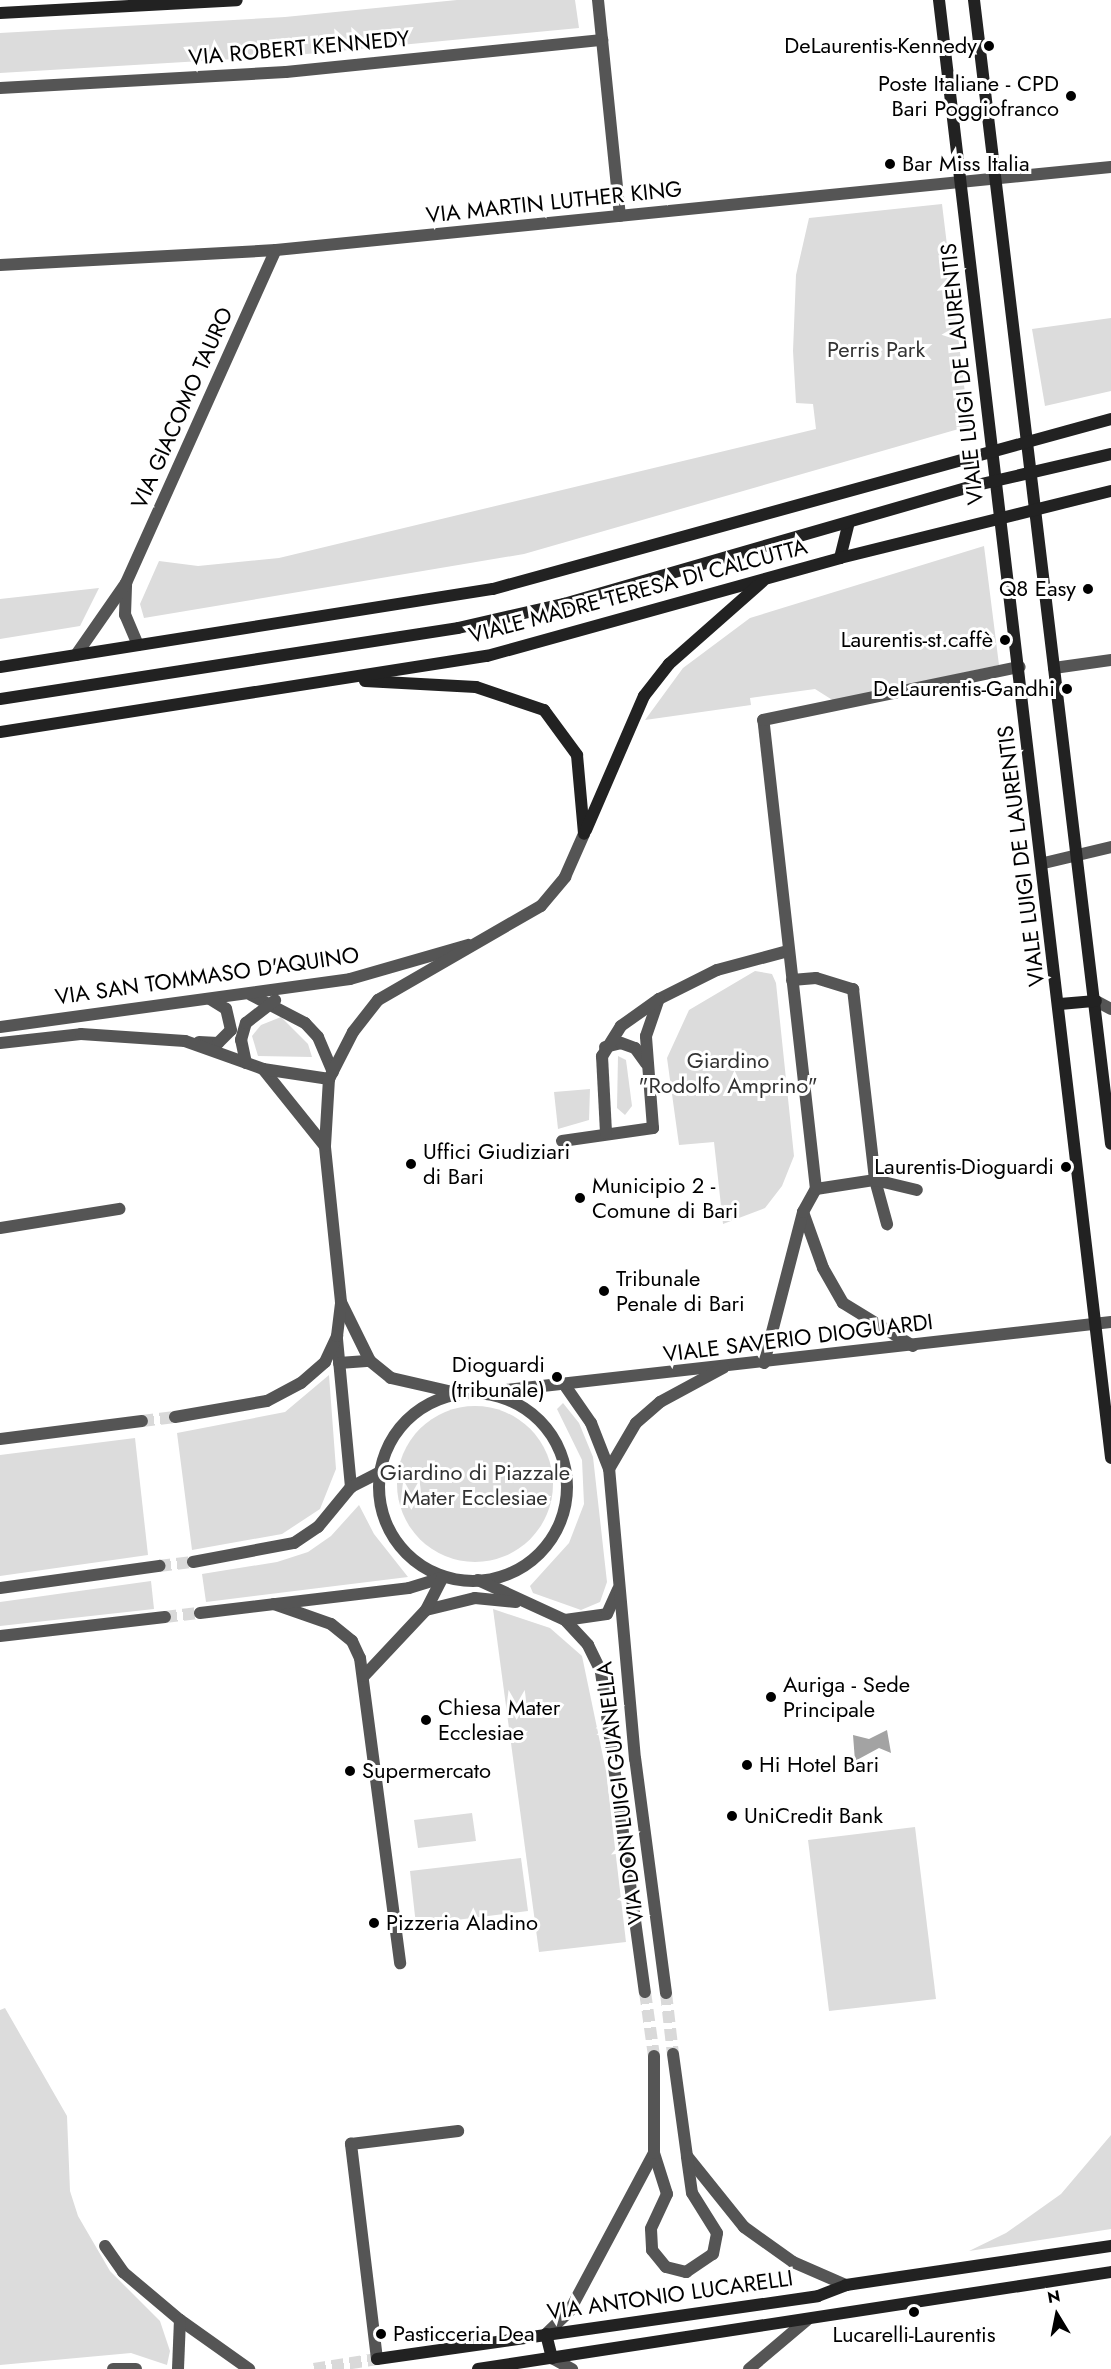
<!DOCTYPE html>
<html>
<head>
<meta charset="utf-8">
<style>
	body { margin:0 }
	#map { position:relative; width:1111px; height:2369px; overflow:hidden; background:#fff; font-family:Jost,sans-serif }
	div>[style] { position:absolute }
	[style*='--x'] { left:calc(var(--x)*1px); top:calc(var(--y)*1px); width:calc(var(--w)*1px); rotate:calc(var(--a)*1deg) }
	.green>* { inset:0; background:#dcdcdc }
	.round { border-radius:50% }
	.water>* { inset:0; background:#a3a3a3 }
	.street-tunnel>* { height:12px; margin-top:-6px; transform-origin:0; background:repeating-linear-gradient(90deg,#d9d9d9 0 12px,transparent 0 18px) }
	.secondary-tunnel>* { height:12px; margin-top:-6px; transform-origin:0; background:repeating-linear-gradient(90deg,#d9d9d9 0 12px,transparent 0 18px) }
	.street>* { height:12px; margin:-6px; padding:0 6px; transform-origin:6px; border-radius:6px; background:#555 }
	.street>.ring { margin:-6px; padding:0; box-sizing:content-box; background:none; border:12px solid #555; border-radius:50% }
	.secondary>* { height:12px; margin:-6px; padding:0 6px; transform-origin:6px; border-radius:6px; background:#222 }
	.dots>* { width:16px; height:16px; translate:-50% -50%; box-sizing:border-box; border:3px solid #fff; border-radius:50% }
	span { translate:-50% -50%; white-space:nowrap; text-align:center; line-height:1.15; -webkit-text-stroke:6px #fff; paint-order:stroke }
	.poi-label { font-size:22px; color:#000 }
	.right { translate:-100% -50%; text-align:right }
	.left { translate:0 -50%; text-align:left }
	.street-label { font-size:22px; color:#000 }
	.park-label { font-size:22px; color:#333 }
	.north { position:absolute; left:1027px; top:2285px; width:60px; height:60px; -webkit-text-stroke:4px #fff; paint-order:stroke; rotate:350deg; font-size:16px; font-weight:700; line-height:24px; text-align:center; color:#000 }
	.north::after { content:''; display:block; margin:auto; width:21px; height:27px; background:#000; clip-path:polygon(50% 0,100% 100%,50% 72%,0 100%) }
</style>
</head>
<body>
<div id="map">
	<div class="green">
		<i style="clip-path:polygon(457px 0,575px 0,579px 28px,286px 56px,0 73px,0 33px,285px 17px)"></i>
		<i style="clip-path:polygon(942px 204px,969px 426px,524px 554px,144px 618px,140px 604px,159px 561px,198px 566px,279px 558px,816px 429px,813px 404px,796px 403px,793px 351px,796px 275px,809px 218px)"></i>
		<i style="clip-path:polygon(1111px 318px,1111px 391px,1045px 406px,1032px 329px)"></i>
		<i style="clip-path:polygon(984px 546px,999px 665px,834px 701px,815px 689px,750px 698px,751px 705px,645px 720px,683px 668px,750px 618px)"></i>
		<i style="clip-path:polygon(99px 588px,80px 626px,0 639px,0 599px)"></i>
		<i style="clip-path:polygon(755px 971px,772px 974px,776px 983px,794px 1156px,782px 1186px,765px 1208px,723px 1224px,714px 1142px,679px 1145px,667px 1058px,689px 1010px)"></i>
		<i style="clip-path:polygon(281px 1017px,308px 1044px,312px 1057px,258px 1056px,252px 1036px,261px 1025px)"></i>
		<i style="clip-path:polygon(618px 1056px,626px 1060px,632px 1106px,625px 1115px,617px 1108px)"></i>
		<i style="clip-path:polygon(590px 1089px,589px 1120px,558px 1129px,554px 1092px)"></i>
		<i style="clip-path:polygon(329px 1375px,336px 1469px,320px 1509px,282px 1534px,192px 1550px,177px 1433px,285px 1412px)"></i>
		<i style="clip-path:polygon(563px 1403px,579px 1423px,593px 1457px,607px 1582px,600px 1602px,581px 1610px,533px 1593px,530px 1586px,569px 1543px,584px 1504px,582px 1460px,557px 1409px)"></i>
		<i class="round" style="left:397px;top:1406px;width:156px;height:156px"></i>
		<i style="clip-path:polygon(135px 1438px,148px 1555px,0 1576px,0 1455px)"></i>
		<i style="clip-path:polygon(359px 1505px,374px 1534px,408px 1577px,206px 1602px,202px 1574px,277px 1562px,308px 1552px,331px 1536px)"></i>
		<i style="clip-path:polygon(151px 1581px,154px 1609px,0 1626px,0 1602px)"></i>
		<i style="clip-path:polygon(493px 1609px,550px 1628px,582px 1656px,606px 1771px,626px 1942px,539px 1952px)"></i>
		<i style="clip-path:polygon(472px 1813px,476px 1841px,418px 1848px,414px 1820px)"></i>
		<i style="clip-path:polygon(915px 1827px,936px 1999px,829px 2011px,808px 1840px)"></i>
		<i style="clip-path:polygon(521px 1858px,528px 1911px,416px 1925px,410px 1871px)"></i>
		<i style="clip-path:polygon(5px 2008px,67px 2116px,70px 2191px,78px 2216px,110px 2271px,160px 2321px,170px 2351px,167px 2365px,131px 2353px,0 2365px,0 2010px)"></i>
		<i style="clip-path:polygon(1111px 2135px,1111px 2229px,969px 2251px,1006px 2233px,1061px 2194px)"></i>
	</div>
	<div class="water">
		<i style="clip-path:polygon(887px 1730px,891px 1753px,879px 1748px,855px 1761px,853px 1735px,869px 1739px)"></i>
	</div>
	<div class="street-tunnel">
		<i style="--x:142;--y:1421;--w:33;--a:-7"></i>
		<i style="--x:159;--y:1566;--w:34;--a:-7"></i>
		<i style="--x:165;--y:1617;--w:35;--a:-7"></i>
		<i style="--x:645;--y:1992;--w:65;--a:82"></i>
		<i style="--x:666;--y:1993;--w:61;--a:83.5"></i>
	</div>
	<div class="secondary-tunnel">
		<i style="--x:314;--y:2369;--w:64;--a:-9"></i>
	</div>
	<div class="street">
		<i style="--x:598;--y:0;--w:217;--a:84.2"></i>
		<i style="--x:0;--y:88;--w:286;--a:-3.2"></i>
		<i style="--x:286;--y:72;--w:318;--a:-5.8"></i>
		<i style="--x:0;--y:265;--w:276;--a:-3.1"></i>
		<i style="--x:276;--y:250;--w:839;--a:-5.68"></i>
		<i style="--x:138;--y:645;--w:33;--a:-113"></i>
		<i style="--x:125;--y:615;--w:32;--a:-88"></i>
		<i style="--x:126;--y:583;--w:365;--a:-65.8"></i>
		<i style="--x:76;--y:655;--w:88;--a:-55.2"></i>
		<i style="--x:1054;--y:668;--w:58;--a:-8"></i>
		<i style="--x:1044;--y:863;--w:69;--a:-13.4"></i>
		<i style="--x:792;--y:980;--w:24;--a:-5"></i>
		<i style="--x:816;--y:978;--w:39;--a:17"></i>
		<i style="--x:853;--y:989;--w:192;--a:83.4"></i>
		<i style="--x:875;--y:1180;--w:46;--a:74.7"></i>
		<i style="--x:251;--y:995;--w:61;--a:27.4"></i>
		<i style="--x:305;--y:1023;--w:19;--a:47"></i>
		<i style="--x:318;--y:1037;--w:38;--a:67"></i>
		<i style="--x:659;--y:999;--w:65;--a:-26.6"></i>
		<i style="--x:717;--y:970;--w:73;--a:-15"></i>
		<i style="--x:1096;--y:1001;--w:17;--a:28"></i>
		<i style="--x:0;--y:1027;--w:353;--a:-7.8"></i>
		<i style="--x:350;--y:979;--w:123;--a:-16.1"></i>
		<i style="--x:199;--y:1042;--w:19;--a:3"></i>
		<i style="--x:218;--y:1043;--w:18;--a:-45"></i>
		<i style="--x:231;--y:1030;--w:22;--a:-103"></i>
		<i style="--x:226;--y:1009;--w:19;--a:-148"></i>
		<i style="--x:0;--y:1043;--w:81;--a:-6.3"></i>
		<i style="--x:81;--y:1034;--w:104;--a:3.9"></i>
		<i style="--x:185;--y:1041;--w:83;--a:19.7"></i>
		<i style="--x:263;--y:1069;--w:99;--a:51.2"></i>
		<i style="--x:605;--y:1047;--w:16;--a:-14"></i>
		<i style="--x:621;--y:1043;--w:15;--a:20"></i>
		<i style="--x:635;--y:1048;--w:19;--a:54"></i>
		<i style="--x:246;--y:1063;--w:24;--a:-102"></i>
		<i style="--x:241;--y:1040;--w:18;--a:-74"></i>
		<i style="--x:246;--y:1023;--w:37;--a:-38"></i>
		<i style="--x:263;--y:1069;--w:67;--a:8.6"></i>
		<i style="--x:562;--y:1141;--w:92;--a:-8.1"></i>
		<i style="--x:653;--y:1128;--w:92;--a:-94.4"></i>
		<i style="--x:646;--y:1036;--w:39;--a:-71"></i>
		<i style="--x:659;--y:999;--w:47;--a:144.6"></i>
		<i style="--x:621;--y:1026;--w:36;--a:122"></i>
		<i style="--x:602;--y:1056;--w:77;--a:87"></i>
		<i style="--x:816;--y:1189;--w:60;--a:-8.7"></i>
		<i style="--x:875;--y:1180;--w:43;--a:13.4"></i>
		<i style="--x:803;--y:1212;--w:59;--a:70.3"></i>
		<i style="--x:823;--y:1268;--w:40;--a:60.3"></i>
		<i style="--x:843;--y:1303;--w:82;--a:31.6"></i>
		<i style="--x:0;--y:1228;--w:121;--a:-9.1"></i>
		<i style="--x:337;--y:1339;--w:149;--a:84.6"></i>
		<i style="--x:339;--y:1363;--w:31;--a:-4"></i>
		<i style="--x:764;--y:1363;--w:156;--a:-75.5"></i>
		<i style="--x:803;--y:1212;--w:26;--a:-61"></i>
		<i style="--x:816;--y:1189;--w:472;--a:-96.4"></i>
		<i style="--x:763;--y:720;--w:262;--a:-11.7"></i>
		<i style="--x:566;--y:1387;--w:44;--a:55.2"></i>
		<i style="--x:591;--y:1423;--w:49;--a:68.6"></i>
		<i style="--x:489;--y:1392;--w:626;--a:-6.42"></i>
		<i style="--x:457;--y:1393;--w:68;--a:-167.2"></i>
		<i style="--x:391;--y:1378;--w:27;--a:-141"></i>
		<i style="--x:370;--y:1361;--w:66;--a:-116.2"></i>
		<i style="--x:341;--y:1302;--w:157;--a:-95.9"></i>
		<i style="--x:325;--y:1146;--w:67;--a:-86.6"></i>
		<i style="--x:329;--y:1079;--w:53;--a:-62.9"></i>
		<i style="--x:353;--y:1032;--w:41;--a:-52"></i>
		<i style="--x:378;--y:1000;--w:188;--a:-30"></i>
		<i style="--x:541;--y:906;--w:38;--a:-50"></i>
		<i style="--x:565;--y:877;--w:47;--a:-66.2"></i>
		<i class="ring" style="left:379px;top:1393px;width:176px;height:176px"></i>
		<i style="--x:175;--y:1417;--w:93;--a:-9.9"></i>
		<i style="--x:267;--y:1401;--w:38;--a:-28"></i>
		<i style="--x:301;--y:1383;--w:32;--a:-41"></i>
		<i style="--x:325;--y:1362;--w:29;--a:-65"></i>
		<i style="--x:337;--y:1336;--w:33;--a:-83"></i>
		<i style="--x:0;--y:1439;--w:143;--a:-7.2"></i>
		<i style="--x:193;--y:1562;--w:103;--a:-10.7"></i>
		<i style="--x:294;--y:1543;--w:29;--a:-34"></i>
		<i style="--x:318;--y:1527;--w:52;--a:-50.5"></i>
		<i style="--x:351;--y:1487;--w:31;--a:-27"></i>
		<i style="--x:478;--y:1580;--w:96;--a:24.7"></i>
		<i style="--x:565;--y:1620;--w:34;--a:47"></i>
		<i style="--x:588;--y:1645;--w:30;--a:64"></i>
		<i style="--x:601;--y:1672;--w:323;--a:82.2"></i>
		<i style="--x:0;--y:1588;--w:161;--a:-7.9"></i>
		<i style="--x:274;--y:1604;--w:60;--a:19.3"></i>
		<i style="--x:331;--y:1624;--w:27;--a:39"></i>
		<i style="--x:352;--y:1641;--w:19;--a:65"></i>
		<i style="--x:360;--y:1658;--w:308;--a:82.5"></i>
		<i style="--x:426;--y:1610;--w:50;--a:-13.8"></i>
		<i style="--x:475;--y:1598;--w:41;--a:5.6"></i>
		<i style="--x:200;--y:1613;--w:210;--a:-6.8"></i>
		<i style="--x:409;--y:1588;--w:34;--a:-17"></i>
		<i style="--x:565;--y:1620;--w:42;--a:-8.1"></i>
		<i style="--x:607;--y:1614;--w:27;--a:-66"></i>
		<i style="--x:0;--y:1636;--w:166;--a:-6.6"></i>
		<i style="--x:364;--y:1676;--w:91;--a:-46.8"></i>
		<i style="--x:426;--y:1610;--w:36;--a:-63"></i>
		<i style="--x:666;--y:1993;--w:236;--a:-97.5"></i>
		<i style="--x:635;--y:1759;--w:291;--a:-95.1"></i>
		<i style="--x:609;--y:1469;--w:53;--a:-59.6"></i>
		<i style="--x:636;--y:1423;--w:32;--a:-41"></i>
		<i style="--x:660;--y:1402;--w:72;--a:-28.4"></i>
		<i style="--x:673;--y:2054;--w:103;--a:82.2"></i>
		<i style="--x:687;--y:2156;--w:91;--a:51.2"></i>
		<i style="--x:744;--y:2227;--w:60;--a:35.5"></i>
		<i style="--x:793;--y:2262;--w:58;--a:23.5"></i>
		<i style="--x:654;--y:2153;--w:43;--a:72.4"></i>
		<i style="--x:667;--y:2194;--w:38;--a:115"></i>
		<i style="--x:651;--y:2229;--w:21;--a:87"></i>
		<i style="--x:652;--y:2250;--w:22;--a:51"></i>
		<i style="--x:666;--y:2267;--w:21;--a:14"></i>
		<i style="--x:686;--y:2272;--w:32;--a:-34"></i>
		<i style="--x:713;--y:2254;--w:21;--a:-79"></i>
		<i style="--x:717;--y:2233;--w:47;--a:-122"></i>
		<i style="--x:692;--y:2193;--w:37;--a:-98"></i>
		<i style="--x:105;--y:2246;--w:32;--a:55"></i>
		<i style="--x:123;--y:2272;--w:75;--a:40.1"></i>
		<i style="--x:180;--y:2320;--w:85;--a:35.4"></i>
		<i style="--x:546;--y:2334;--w:32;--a:-44"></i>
		<i style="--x:569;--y:2312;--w:180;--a:-61.9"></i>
		<i style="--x:654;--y:2153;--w:97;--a:-90"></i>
		<i style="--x:552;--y:2358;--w:23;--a:29"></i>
		<i style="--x:377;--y:2359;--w:217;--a:-96.9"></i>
		<i style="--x:351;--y:2144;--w:108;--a:-6.9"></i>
		<i style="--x:113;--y:2369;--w:23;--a:0"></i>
		<i style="--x:178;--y:2369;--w:49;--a:-87.7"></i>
		<i style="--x:749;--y:2369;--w:76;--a:-40.2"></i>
	</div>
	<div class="secondary">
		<i style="--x:939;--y:0;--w:1468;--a:83.27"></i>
		<i style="--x:974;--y:0;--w:1152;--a:83.17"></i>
		<i style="--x:0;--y:13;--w:237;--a:-3.1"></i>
		<i style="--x:840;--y:558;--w:36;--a:-76"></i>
		<i style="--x:0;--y:667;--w:499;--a:-9"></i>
		<i style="--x:493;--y:589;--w:641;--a:-15.38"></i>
		<i style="--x:365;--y:681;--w:111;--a:3.1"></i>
		<i style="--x:476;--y:687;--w:72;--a:18.7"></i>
		<i style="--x:544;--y:710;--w:56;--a:53.7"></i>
		<i style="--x:577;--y:755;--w:79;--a:84.9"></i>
		<i style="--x:0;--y:699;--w:463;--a:-8.8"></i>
		<i style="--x:458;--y:628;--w:109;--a:-12.8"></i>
		<i style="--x:564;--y:604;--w:430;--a:-16.1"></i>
		<i style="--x:977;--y:485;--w:138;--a:-13"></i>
		<i style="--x:0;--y:732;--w:493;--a:-8.9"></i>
		<i style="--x:487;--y:656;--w:366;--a:-15.5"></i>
		<i style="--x:840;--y:558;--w:279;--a:-13.9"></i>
		<i style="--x:586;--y:830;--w:146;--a:-66.6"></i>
		<i style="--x:644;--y:696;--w:41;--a:-52"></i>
		<i style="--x:669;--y:664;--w:125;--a:-41.4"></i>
		<i style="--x:1060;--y:1004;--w:36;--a:-5"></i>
		<i style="--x:546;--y:2334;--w:25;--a:76"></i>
		<i style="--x:377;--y:2359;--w:445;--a:-8.1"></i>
		<i style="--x:818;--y:2296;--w:30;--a:-21"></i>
		<i style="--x:846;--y:2285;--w:268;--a:-8.4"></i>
		<i style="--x:478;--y:2369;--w:640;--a:-8.71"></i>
	</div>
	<div class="dots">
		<i style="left:989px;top:46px;background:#000"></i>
		<i style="left:1071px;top:96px;background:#000"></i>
		<i style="left:890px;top:164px;background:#000"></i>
		<i style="left:1088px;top:589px;background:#000"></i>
		<i style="left:1005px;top:640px;background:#000"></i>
		<i style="left:1067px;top:689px;background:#000"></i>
		<i style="left:411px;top:1164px;background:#000"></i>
		<i style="left:1066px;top:1167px;background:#000"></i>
		<i style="left:580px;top:1198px;background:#000"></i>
		<i style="left:604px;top:1291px;background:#000"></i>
		<i style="left:557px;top:1377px;background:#000"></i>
		<i style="left:771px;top:1697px;background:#000"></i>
		<i style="left:426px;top:1720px;background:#000"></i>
		<i style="left:747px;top:1765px;background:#000"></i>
		<i style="left:350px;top:1771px;background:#000"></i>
		<i style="left:732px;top:1816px;background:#000"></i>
		<i style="left:374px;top:1923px;background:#000"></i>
		<i style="left:914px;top:2312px;background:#000"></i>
		<i style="left:381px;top:2334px;background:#000"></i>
	</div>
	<div class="poi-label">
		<span class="right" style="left:977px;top:46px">DeLaurentis-Kennedy</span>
		<span class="right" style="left:1059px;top:96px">Poste Italiane - CPD<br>Bari Poggiofranco</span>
		<span class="left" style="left:902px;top:164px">Bar Miss Italia</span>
		<span class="right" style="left:1076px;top:589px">Q8 Easy</span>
		<span class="right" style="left:993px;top:640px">Laurentis-st.caffè</span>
		<span class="right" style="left:1055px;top:689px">DeLaurentis-Gandhi</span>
		<span class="left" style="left:423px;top:1164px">Uffici Giudiziari<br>di Bari</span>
		<span class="right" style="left:1054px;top:1167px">Laurentis-Dioguardi</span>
		<span class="left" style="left:592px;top:1198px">Municipio 2 -<br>Comune di Bari</span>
		<span class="left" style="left:616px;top:1291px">Tribunale<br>Penale di Bari</span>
		<span class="right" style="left:545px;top:1377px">Dioguardi<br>(tribunale)</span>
		<span class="left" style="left:783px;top:1697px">Auriga - Sede<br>Principale</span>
		<span class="left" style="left:438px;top:1720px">Chiesa Mater<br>Ecclesiae</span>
		<span class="left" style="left:759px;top:1765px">Hi Hotel Bari</span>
		<span class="left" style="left:362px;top:1771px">Supermercato</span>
		<span class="left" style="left:744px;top:1816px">UniCredit Bank</span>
		<span class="left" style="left:386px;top:1923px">Pizzeria Aladino</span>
		<span class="left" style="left:393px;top:2334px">Pasticceria Dea</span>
		<span style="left:914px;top:2335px">Lucarelli-Laurentis</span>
	</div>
	<div class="street-label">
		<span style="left:299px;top:48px;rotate:-5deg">VIA ROBERT KENNEDY</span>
		<span style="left:554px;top:202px;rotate:-6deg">VIA MARTIN LUTHER KING</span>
		<span style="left:962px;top:374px;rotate:-96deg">VIALE LUIGI DE LAURENTIS</span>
		<span style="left:182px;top:408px;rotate:-66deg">VIA GIACOMO TAURO</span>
		<span style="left:638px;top:591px;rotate:-15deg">VIALE MADRE TERESA DI CALCUTTA</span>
		<span style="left:1021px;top:856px;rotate:-97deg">VIALE LUIGI DE LAURENTIS</span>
		<span style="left:207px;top:976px;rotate:-8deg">VIA SAN TOMMASO D'AQUINO</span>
		<span style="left:798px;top:1338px;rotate:-7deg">VIALE SAVERIO DIOGUARDI</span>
		<span style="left:620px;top:1793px;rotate:-97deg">VIA DON LUIGI GUANELLA</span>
		<span style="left:670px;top:2295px;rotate:-8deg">VIA ANTONIO LUCARELLI</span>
	</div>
	<div class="park-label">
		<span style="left:876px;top:350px">Perris Park</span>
		<span style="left:728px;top:1073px">Giardino<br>"Rodolfo Amprino"</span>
		<span style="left:475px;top:1485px">Giardino di Piazzale<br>Mater Ecclesiae</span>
	</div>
	<div class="north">N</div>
</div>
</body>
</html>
